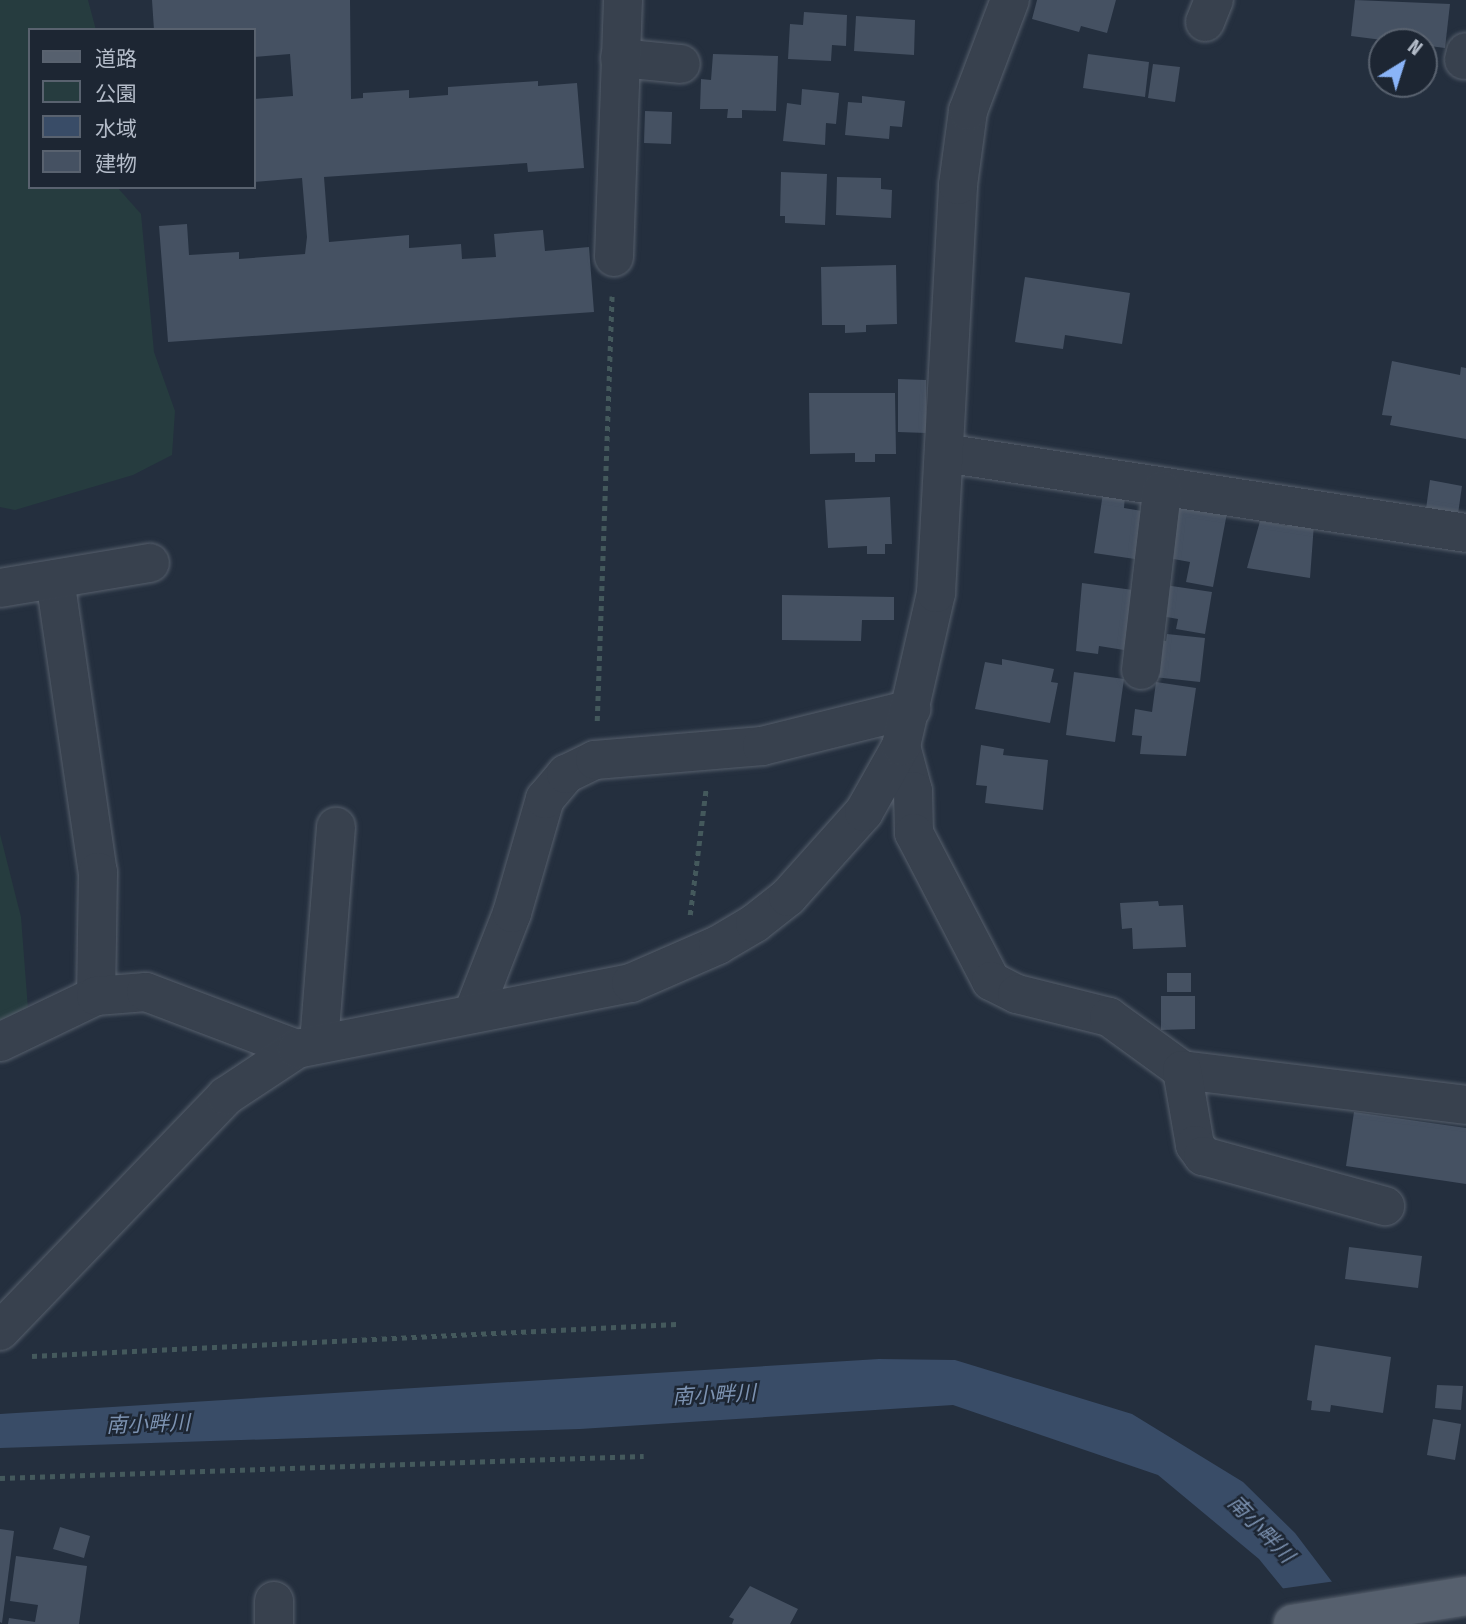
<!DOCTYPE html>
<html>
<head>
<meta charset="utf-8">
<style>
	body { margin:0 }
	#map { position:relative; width:1466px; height:1624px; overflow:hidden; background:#242f3e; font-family:"Fira Sans Condensed","Noto Sans JP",sans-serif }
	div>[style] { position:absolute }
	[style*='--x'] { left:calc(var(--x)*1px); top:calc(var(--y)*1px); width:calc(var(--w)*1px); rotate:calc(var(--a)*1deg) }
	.green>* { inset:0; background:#263c3f }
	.water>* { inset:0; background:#394c67 }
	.pier>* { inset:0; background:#242f3e }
	.building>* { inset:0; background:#455162 }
	.path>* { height:4.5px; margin-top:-2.25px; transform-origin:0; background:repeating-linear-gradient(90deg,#44595c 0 5px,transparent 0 10px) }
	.roads { filter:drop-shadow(0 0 2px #565f6c) drop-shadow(0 0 2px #565f6c) }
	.minor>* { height:38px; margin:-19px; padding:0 19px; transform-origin:19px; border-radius:19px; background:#38414e }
	.major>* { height:38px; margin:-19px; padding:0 19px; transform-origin:19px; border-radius:19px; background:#56606e }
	span { translate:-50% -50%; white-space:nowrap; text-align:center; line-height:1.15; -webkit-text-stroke:5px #1d2633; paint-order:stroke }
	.water-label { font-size:21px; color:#7c92b1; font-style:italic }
	.legend { position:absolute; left:28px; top:28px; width:228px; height:161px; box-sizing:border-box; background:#1d2633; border:2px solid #59626f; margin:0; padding:9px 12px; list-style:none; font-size:21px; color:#b4bcc9 }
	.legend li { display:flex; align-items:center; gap:14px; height:35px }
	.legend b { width:35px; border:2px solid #59626f }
	.north { position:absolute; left:1368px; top:28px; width:70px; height:70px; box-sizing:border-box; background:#1d2633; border:2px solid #59626f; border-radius:50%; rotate:38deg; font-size:19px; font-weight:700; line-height:28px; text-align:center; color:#b4bcc9 }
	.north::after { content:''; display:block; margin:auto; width:24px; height:32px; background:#8ab4f8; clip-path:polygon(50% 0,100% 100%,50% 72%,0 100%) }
</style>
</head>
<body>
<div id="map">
	<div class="green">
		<i style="clip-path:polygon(0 0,88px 0,96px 30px,30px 30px,30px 187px,117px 187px,141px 214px,154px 352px,175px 411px,172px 455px,133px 475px,15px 510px,0 507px)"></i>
		<i style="clip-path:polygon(0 834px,21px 917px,28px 1009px,0 1023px)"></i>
	</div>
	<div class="water">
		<i style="clip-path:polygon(879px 1359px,955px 1360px,1132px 1414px,1243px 1482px,1295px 1533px,1364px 1624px,1312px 1624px,1259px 1559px,1158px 1475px,953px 1405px,580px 1429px,0 1448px,0 1414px)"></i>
	</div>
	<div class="pier">
		<i style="clip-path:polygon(1336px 1581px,1367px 1622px,1308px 1624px,1279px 1589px)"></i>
	</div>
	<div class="building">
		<i style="clip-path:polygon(152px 0,350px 0,351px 99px,363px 98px,363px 93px,409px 90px,409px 98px,448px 95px,448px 87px,538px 81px,538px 86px,577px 83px,584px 168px,528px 172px,527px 163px,324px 177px,329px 242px,409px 235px,409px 248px,461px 244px,462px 259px,496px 257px,494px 234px,543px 230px,545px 251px,589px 247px,594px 312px,168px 342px,159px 226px,187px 224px,189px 255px,239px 252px,239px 259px,305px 254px,307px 237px,302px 178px,254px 182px,254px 99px,293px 96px,290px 54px,254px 57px,254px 30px,154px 30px)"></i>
		<i style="clip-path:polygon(1037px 0,1116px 0,1107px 33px,1081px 26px,1079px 32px,1032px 19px)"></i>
		<i style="clip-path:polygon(1355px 0,1450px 4px,1445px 48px,1351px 36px)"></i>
		<i style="clip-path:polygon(804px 12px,847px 15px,846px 46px,832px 45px,831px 61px,788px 59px,790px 24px,803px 25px)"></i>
		<i style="clip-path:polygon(856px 16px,915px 20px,914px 55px,854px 51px)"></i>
		<i style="clip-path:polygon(713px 54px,778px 56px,776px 111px,742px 110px,742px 118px,727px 118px,728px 109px,700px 109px,701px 79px,711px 80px)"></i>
		<i style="clip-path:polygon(1088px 54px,1149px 62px,1145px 97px,1083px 88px)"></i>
		<i style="clip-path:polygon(1153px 64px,1180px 67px,1175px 102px,1148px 98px)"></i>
		<i style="clip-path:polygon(802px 89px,839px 93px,836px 124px,826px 123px,825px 145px,783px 141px,787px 103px,801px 105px)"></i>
		<i style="clip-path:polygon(862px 96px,905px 101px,902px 127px,890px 126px,889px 139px,845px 135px,848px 102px,862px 103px)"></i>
		<i style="clip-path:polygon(645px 111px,672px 112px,671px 144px,644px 143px)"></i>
		<i style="clip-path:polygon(781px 172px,827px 174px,825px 225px,785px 223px,785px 216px,780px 216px)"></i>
		<i style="clip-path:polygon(837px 177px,881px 178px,881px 189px,892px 190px,891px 218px,836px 215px)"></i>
		<i style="clip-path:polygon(896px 265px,897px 324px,866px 325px,866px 332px,845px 333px,845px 325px,822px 325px,821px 267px)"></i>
		<i style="clip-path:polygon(1025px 277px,1130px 293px,1122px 344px,1065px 335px,1063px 349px,1015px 342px)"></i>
		<i style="clip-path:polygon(1392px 361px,1460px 375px,1461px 367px,1466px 368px,1466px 439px,1390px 425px,1392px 416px,1382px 415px)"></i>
		<i style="clip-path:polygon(898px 379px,926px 380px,926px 433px,898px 432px)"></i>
		<i style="clip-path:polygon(809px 393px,895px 393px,896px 454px,875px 454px,875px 462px,855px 462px,855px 453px,810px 454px)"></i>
		<i style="clip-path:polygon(1430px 480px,1462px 486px,1458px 514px,1426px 509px)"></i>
		<i style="clip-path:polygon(1103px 493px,1125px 496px,1124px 508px,1142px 511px,1135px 559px,1094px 553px)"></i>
		<i style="clip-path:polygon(890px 497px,892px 544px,885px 544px,885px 554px,867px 554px,867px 546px,828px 548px,825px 500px)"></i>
		<i style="clip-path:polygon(1177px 504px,1227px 513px,1213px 587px,1186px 582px,1190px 562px,1168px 558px)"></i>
		<i style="clip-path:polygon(1288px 519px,1314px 524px,1310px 578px,1247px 568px,1260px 521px,1287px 526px)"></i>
		<i style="clip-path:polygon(1082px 583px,1133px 590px,1124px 650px,1099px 646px,1098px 654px,1076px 651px)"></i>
		<i style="clip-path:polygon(1165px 585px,1212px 592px,1205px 634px,1176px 629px,1178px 619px,1161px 616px)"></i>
		<i style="clip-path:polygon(782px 595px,894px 597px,894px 620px,862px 620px,861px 641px,782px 640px)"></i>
		<i style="clip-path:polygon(1167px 634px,1205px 638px,1200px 682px,1154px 677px,1158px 640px,1166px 641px)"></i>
		<i style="clip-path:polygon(1002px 659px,1054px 669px,1051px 682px,1058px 683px,1050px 723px,975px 709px,985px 662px,1002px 665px)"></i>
		<i style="clip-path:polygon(1074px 672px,1124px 679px,1115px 742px,1066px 735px)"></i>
		<i style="clip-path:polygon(1156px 682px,1196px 688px,1186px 756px,1140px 754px,1142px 736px,1132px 735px,1135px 709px,1152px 712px)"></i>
		<i style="clip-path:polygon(981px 745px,1004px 749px,1003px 755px,1048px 760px,1043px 810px,985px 803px,987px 786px,976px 785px)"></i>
		<i style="clip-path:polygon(1158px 901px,1159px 906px,1183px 905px,1186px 947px,1133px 949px,1132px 928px,1122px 929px,1120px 903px)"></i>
		<i style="clip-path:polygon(1167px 973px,1191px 973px,1191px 992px,1167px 992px)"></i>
		<i style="clip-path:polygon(1161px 996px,1195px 996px,1195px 1029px,1161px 1030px)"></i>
		<i style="clip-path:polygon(1354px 1112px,1466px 1128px,1466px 1184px,1346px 1166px)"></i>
		<i style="clip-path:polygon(1349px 1247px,1422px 1256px,1418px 1288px,1345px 1279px)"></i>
		<i style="clip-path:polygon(1315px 1345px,1391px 1357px,1383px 1413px,1331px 1405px,1330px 1412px,1311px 1410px,1312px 1401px,1307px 1400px)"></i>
		<i style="clip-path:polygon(1437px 1385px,1463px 1386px,1461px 1410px,1435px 1408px)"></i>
		<i style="clip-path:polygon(1433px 1419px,1461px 1424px,1455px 1460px,1427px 1455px)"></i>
		<i style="clip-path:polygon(60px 1527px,90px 1536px,84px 1558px,53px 1549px)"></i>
		<i style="clip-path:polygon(0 1529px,14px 1531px,2px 1623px,0 1622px)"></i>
		<i style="clip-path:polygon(16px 1556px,87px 1566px,79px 1624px,8px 1624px,9px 1618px,35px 1622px,38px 1605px,10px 1601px)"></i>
		<i style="clip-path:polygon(750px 1586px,798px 1609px,790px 1624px,732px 1624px,734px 1619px,729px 1617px)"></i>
	</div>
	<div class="path">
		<i style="--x:597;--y:721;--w:425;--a:-88"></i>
		<i style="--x:690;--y:915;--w:128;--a:-82.8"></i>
		<i style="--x:32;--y:1356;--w:645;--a:-2.84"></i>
		<i style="--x:0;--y:1478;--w:644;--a:-1.96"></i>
	</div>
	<div class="roads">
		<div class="minor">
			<i style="--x:1205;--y:22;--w:24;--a:-68"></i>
			<i style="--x:620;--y:58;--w:61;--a:5.6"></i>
			<i style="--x:1464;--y:60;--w:8;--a:-76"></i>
			<i style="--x:614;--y:257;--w:257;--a:-88"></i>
			<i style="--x:944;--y:453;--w:528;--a:8.71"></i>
			<i style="--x:55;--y:579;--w:296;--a:81.7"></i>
			<i style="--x:98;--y:872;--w:124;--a:90.9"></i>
			<i style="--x:0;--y:588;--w:152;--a:-9.5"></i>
			<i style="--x:1141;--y:670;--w:181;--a:-83.3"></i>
			<i style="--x:901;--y:746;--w:47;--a:75.1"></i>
			<i style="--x:913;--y:791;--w:42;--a:88.6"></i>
			<i style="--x:914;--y:833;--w:167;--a:62.5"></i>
			<i style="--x:991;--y:981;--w:29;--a:27"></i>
			<i style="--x:1017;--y:994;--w:95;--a:14"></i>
			<i style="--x:1109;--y:1017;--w:90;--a:36"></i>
			<i style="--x:1182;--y:1070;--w:286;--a:7"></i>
			<i style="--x:473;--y:1013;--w:107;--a:-68.7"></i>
			<i style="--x:512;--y:913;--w:119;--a:-73.9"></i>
			<i style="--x:545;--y:799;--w:33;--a:-50"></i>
			<i style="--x:566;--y:774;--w:32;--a:-26"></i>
			<i style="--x:595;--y:760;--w:168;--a:-4.8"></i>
			<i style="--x:762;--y:746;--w:154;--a:-13.9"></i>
			<i style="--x:0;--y:1042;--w:106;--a:-25.6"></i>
			<i style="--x:96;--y:996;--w:50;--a:-4.6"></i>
			<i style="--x:146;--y:992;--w:161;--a:20.7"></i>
			<i style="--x:319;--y:1043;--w:217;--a:-85.5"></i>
			<i style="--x:1182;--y:1070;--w:76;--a:80.2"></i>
			<i style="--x:1195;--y:1145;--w:14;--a:54"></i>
			<i style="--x:1203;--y:1156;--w:189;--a:15.4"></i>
			<i style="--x:0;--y:1331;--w:326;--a:-46.1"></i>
			<i style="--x:226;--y:1096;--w:85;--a:-33.5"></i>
			<i style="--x:297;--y:1049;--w:340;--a:-11.2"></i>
			<i style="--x:631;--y:983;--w:95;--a:-23.6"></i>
			<i style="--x:718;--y:945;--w:43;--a:-30.7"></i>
			<i style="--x:755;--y:923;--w:42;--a:-38.2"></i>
			<i style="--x:788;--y:897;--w:114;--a:-48.2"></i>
			<i style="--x:864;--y:812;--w:76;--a:-60.7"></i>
			<i style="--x:901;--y:746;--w:157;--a:-77.1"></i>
			<i style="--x:936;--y:593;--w:409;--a:-86.9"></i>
			<i style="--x:958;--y:185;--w:75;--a:-82.3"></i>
			<i style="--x:968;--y:111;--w:119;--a:-69.3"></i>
			<i style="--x:274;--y:1601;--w:23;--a:90"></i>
		</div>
		<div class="major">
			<i style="--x:1293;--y:1624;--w:175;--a:-9.2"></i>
		</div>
	</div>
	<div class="water-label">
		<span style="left:714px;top:1395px;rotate:-3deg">南小畔川</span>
		<span style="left:148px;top:1424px;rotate:-2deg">南小畔川</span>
		<span style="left:1261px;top:1529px;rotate:46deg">南小畔川</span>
	</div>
	<ul class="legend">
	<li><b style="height:9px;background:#56606e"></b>道路</li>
	<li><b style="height:19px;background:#263c3f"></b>公園</li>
	<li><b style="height:19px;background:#394c67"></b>水域</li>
	<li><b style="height:19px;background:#455162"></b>建物</li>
	</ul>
	<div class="north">N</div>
</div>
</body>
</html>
